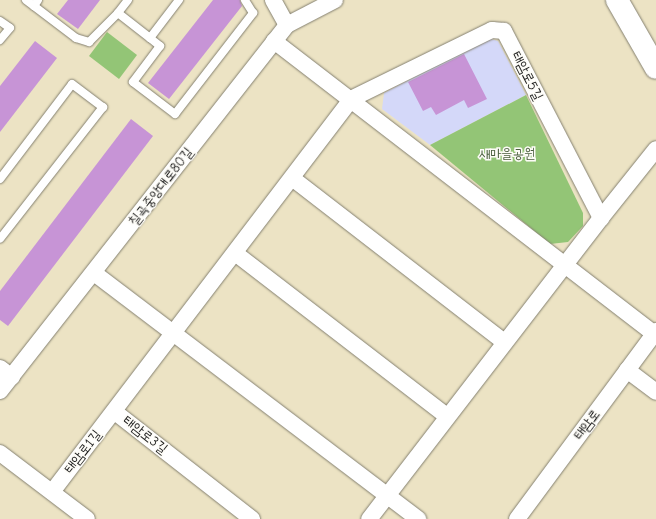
<!DOCTYPE html>
<html>
<head>
<meta charset="utf-8">
<style>
	body { margin:0 }
	#map { position:relative; width:656px; height:519px; overflow:hidden; background:#ece3c4; font-family:"Comic Neue","Poor Story",sans-serif }
	div>[style] { position:absolute }
	[style*='--x'] { left:calc(var(--x)*1px); top:calc(var(--y)*1px); width:calc(var(--w)*1px); rotate:calc(var(--a)*1deg) }
	.built>* { inset:0; background:#d4d8f9 }
	.green>* { inset:0; background:#93c576 }
	.building>* { inset:0; background:#c794d6 }
	.roads { filter:drop-shadow(0 0 1px #848070) drop-shadow(0 0 1px #848070) }
	.lane>* { height:8px; margin:-4px; padding:0 4px; transform-origin:4px; border-radius:4px; background:#fff }
	.street>* { height:16px; margin:-8px; padding:0 8px; transform-origin:8px; border-radius:8px; background:#fff }
	.secondary>* { height:22px; margin:-11px; padding:0 11px; transform-origin:11px; border-radius:11px; background:#fff }
	span { translate:-50% -50%; white-space:nowrap; text-align:center; line-height:1.15; -webkit-text-stroke:3px #fdfcf7; paint-order:stroke }
	.street-label { font-size:14px; color:#1c1c1c }
	.park-label { font-size:14px; color:#4c6040 }
</style>
</head>
<body>
<div id="map">
	<div class="built">
		<i style="clip-path:polygon(488px 38px,498px 41px,526px 95px,430px 145px,382px 109px,384px 93px)"></i>
	</div>
	<div class="green">
		<i style="clip-path:polygon(107px 32px,137px 55px,119px 79px,89px 56px)"></i>
		<i style="clip-path:polygon(526px 95px,583px 213px,583px 226px,568px 242px,550px 244px,430px 145px)"></i>
	</div>
	<div class="building">
		<i style="clip-path:polygon(68px 0,100px 0,78px 29px,57px 14px)"></i>
		<i style="clip-path:polygon(213px 0,240px 0,242px 6px,169px 99px,148px 83px)"></i>
		<i style="clip-path:polygon(35px 41px,57px 58px,0 132px,0 86px)"></i>
		<i style="clip-path:polygon(464px 54px,487px 99px,468px 108px,464px 100px,436px 115px,431px 107px,423px 111px,408px 82px)"></i>
		<i style="clip-path:polygon(131px 119px,153px 136px,8px 326px,0 320px,0 291px)"></i>
	</div>
	<div class="roads">
		<div class="lane">
			<i style="--x:26;--y:0;--w:10;--a:37"></i>
			<i style="--x:34;--y:6;--w:7;--a:-56"></i>
			<i style="--x:128;--y:0;--w:16;--a:128"></i>
			<i style="--x:118;--y:13;--w:41;--a:38"></i>
			<i style="--x:150;--y:38;--w:48;--a:-52.7"></i>
			<i style="--x:34;--y:6;--w:53;--a:37.3"></i>
			<i style="--x:76;--y:38;--w:14;--a:17"></i>
			<i style="--x:89;--y:42;--w:41;--a:-45"></i>
			<i style="--x:0;--y:21;--w:12;--a:35"></i>
			<i style="--x:10;--y:28;--w:16;--a:130"></i>
			<i style="--x:150;--y:38;--w:13;--a:39"></i>
			<i style="--x:160;--y:46;--w:45;--a:126.9"></i>
			<i style="--x:133;--y:82;--w:53;--a:37.3"></i>
			<i style="--x:175;--y:114;--w:128;--a:-52.3"></i>
			<i style="--x:253;--y:13;--w:15;--a:-122"></i>
			<i style="--x:0;--y:179;--w:119;--a:-52.8"></i>
			<i style="--x:72;--y:84;--w:39;--a:37"></i>
			<i style="--x:103;--y:107;--w:167;--a:128"></i>
		</div>
		<div class="street">
			<i style="--x:273;--y:0;--w:29;--a:61"></i>
			<i style="--x:274;--y:41;--w:480;--a:37.6"></i>
			<i style="--x:292;--y:178;--w:268;--a:37.7"></i>
			<i style="--x:601;--y:218;--w:88;--a:-51.4"></i>
			<i style="--x:235;--y:253;--w:267;--a:37.6"></i>
			<i style="--x:94;--y:273;--w:407;--a:37.2"></i>
			<i style="--x:0;--y:368;--w:15;--a:37"></i>
			<i style="--x:627;--y:370;--w:36;--a:37"></i>
			<i style="--x:0;--y:391;--w:465;--a:-51.9"></i>
			<i style="--x:287;--y:25;--w:54;--a:-27.5"></i>
			<i style="--x:115;--y:412;--w:174;--a:38"></i>
			<i style="--x:0;--y:453;--w:109;--a:37.2"></i>
			<i style="--x:52;--y:492;--w:494;--a:-52.7"></i>
			<i style="--x:351;--y:99;--w:157;--a:-26.1"></i>
			<i style="--x:492;--y:30;--w:12;--a:5"></i>
			<i style="--x:504;--y:31;--w:211;--a:62.6"></i>
			<i style="--x:601;--y:218;--w:380;--a:127.6"></i>
			<i style="--x:517;--y:519;--w:234;--a:-53.5"></i>
		</div>
		<div class="secondary">
			<i style="--x:617;--y:0;--w:78;--a:60.2"></i>
		</div>
	</div>
	<div class="street-label">
		<span style="left:527px;top:76px;rotate:63deg">태암로5길</span>
		<span style="left:161px;top:187px;rotate:-52deg">칠곡중앙대로80길</span>
		<span style="left:587px;top:425px;rotate:-53deg">태암로</span>
		<span style="left:145px;top:435px;rotate:38deg">태암로3길</span>
		<span style="left:83px;top:452px;rotate:-52deg">태암로1길</span>
	</div>
	<div class="park-label">
		<span style="left:507px;top:154px">새마을공원</span>
	</div>
</div>
</body>
</html>
